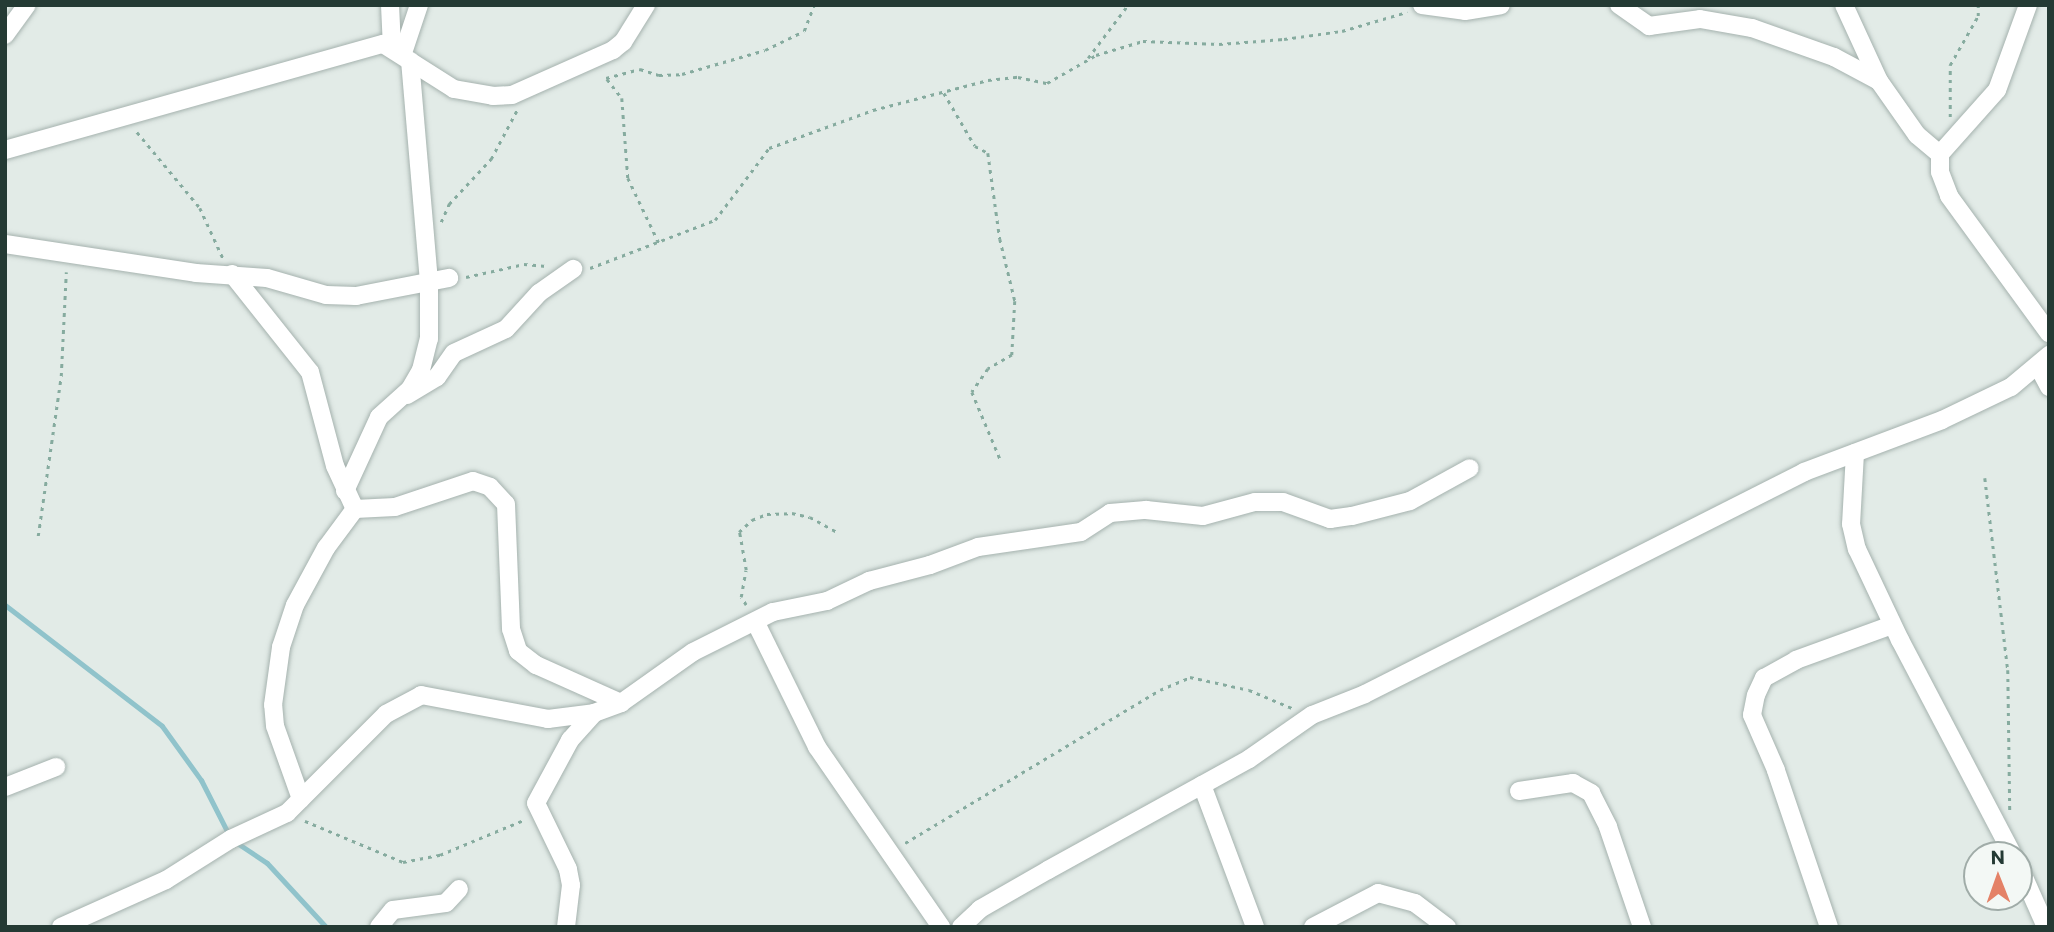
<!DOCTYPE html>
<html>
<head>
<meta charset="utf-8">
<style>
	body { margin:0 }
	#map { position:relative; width:2054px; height:932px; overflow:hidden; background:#e2ebe7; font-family:Commissioner,sans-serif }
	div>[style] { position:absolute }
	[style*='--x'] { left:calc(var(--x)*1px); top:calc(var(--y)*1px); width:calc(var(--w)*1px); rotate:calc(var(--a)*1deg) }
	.stream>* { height:5px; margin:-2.5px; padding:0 2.5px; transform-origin:2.5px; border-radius:2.5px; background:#90c3cb }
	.path>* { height:2.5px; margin-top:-1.25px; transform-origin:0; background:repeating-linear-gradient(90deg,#86ab9f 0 3.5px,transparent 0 8.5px) }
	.roads { filter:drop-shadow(0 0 2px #a5b2ae) drop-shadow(0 0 2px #a5b2ae) }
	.minor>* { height:18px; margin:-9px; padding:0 9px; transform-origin:9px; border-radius:9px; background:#fff }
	span { translate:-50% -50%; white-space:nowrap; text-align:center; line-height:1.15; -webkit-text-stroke:5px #f3f8f5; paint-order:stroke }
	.frame { position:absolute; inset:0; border:7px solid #243a34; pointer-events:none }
	.north { position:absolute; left:1963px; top:841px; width:70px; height:70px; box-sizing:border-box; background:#f3f8f5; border:2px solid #a0aca8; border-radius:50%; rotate:359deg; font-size:19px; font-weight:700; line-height:28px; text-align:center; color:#243a34 }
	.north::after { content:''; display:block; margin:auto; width:24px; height:32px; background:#e48267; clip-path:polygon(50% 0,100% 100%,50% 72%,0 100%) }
</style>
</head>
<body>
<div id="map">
	<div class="stream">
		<i style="--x:5;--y:605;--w:198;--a:37.6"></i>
		<i style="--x:162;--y:726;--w:67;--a:54.2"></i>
		<i style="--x:201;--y:780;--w:66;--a:63"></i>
		<i style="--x:231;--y:839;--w:43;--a:33.7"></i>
		<i style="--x:267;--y:863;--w:87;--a:47.3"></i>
	</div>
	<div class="path">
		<i style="--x:1088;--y:58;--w:66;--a:-53"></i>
		<i style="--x:606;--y:78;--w:35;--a:-15"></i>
		<i style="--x:640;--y:69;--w:20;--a:18"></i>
		<i style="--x:659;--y:75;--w:23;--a:-2"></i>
		<i style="--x:682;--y:74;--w:86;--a:-16.1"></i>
		<i style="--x:765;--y:50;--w:43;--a:-26"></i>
		<i style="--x:804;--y:31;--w:28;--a:-69"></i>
		<i style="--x:607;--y:79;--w:24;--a:52"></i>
		<i style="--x:622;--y:98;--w:80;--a:85.7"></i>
		<i style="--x:628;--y:178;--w:72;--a:64.5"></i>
		<i style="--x:944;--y:93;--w:61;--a:59.7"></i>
		<i style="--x:975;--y:146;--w:15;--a:28"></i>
		<i style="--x:988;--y:153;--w:87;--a:82.1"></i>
		<i style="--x:1000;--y:239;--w:64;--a:76.4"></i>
		<i style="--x:1015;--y:301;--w:54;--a:93.2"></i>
		<i style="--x:1012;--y:355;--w:28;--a:150"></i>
		<i style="--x:988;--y:369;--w:28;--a:125"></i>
		<i style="--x:972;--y:392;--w:75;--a:67.2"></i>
		<i style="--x:1950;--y:117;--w:52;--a:-90"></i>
		<i style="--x:1950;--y:65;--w:56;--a:-60.3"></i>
		<i style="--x:1978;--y:16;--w:11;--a:-90"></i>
		<i style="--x:137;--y:132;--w:99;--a:50.3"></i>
		<i style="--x:200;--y:208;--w:55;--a:65.3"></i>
		<i style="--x:441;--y:222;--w:20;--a:-66"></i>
		<i style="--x:449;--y:204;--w:62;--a:-47"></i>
		<i style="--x:491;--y:159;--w:55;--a:-62"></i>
		<i style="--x:590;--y:268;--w:134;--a:-21"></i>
		<i style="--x:715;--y:220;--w:90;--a:-53.1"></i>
		<i style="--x:769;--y:148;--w:111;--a:-20.1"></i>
		<i style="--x:873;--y:110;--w:119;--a:-14.6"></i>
		<i style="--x:988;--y:80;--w:30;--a:-6"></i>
		<i style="--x:1018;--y:77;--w:30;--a:12"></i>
		<i style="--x:1047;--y:83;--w:56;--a:-29.7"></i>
		<i style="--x:1096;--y:55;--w:49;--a:-16.6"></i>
		<i style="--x:1143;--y:41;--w:76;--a:2.3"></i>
		<i style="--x:1219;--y:44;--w:65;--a:-4.4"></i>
		<i style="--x:1284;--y:39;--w:59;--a:-7.9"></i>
		<i style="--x:1342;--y:31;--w:68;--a:-16.3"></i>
		<i style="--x:466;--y:277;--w:59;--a:-12.6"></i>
		<i style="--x:524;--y:264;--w:25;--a:5"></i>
		<i style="--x:1985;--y:478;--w:193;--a:83.2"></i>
		<i style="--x:2008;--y:670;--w:141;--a:89.2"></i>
		<i style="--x:38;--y:536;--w:162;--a:-81.8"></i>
		<i style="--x:61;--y:376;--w:104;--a:-87.2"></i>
		<i style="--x:746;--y:605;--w:9;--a:-122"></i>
		<i style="--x:741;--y:597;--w:27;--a:-80"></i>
		<i style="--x:746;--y:570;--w:39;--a:-100"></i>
		<i style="--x:739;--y:532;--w:18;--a:-43"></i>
		<i style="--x:752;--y:520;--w:16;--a:-22"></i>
		<i style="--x:767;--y:514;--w:25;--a:-2"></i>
		<i style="--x:792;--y:513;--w:18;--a:13"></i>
		<i style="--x:810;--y:517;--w:33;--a:29"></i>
		<i style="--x:305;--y:821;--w:106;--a:22.7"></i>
		<i style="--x:403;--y:862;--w:38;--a:-11"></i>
		<i style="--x:440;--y:855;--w:93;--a:-22.7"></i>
		<i style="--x:905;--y:843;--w:297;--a:-31"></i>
		<i style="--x:1160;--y:690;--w:33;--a:-23"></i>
		<i style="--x:1190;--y:677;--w:60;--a:12.4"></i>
		<i style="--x:1249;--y:690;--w:47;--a:22.7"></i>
	</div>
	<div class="roads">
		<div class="minor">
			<i style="--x:390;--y:5;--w:43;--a:87.3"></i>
			<i style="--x:1422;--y:5;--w:43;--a:7.9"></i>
			<i style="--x:1465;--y:11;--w:36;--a:-9"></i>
			<i style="--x:1619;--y:5;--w:37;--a:35"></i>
			<i style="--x:1649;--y:26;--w:51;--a:-7.8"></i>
			<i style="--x:1700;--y:19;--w:53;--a:9.8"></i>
			<i style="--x:1752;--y:28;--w:87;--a:19.5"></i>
			<i style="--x:1834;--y:57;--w:51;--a:28.1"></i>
			<i style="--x:1844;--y:5;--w:84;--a:65.3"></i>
			<i style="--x:1879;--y:81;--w:66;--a:54.9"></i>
			<i style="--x:1917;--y:135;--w:30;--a:40"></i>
			<i style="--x:2028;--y:5;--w:90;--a:110"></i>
			<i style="--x:1997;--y:90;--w:86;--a:131.7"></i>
			<i style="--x:1940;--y:154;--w:18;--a:90"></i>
			<i style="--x:1940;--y:172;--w:26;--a:69"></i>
			<i style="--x:1949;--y:196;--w:170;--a:53.9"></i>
			<i style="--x:5;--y:35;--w:37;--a:-54"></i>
			<i style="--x:403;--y:53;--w:51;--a:-71.6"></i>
			<i style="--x:5;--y:150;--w:393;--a:-15.7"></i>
			<i style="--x:383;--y:44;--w:84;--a:32.4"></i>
			<i style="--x:454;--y:89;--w:40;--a:10"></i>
			<i style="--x:493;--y:96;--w:19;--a:-3"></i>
			<i style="--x:512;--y:95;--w:111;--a:-24"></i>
			<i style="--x:613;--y:50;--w:13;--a:-39"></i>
			<i style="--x:623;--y:42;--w:44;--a:-58.1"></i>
			<i style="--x:5;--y:244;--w:193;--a:8.6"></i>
			<i style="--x:196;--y:273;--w:71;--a:4"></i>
			<i style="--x:267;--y:278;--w:61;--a:16.1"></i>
			<i style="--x:326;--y:295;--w:30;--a:2"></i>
			<i style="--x:356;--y:296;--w:95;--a:-11"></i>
			<i style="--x:232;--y:274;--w:125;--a:51.5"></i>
			<i style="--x:310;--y:372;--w:97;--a:75.1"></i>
			<i style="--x:335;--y:466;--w:47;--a:65.1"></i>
			<i style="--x:355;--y:509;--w:40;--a:-2.9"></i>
			<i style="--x:395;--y:507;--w:82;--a:-18.4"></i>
			<i style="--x:473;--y:481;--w:18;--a:19"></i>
			<i style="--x:490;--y:487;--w:23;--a:47"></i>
			<i style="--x:506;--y:504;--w:125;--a:87.7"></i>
			<i style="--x:511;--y:629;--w:23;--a:72"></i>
			<i style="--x:518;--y:651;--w:23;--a:38"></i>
			<i style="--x:536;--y:665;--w:93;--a:24.1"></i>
			<i style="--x:2038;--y:366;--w:24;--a:62"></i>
			<i style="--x:407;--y:395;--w:35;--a:-31"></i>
			<i style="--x:437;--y:377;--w:29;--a:-55"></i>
			<i style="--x:454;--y:353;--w:57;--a:-24.8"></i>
			<i style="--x:506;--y:329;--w:49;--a:-47.5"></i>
			<i style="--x:539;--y:293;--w:42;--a:-35.2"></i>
			<i style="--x:1855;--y:453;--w:71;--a:93.2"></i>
			<i style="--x:1851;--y:524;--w:26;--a:77"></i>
			<i style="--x:1857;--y:549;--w:101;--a:64.7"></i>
			<i style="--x:1900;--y:640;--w:243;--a:62.3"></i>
			<i style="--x:345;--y:491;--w:81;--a:-65.3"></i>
			<i style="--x:379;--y:417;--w:42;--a:-42.1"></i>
			<i style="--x:410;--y:389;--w:22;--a:-60"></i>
			<i style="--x:421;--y:370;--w:32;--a:-76"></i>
			<i style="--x:429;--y:339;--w:57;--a:-90"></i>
			<i style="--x:429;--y:282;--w:222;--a:-94.9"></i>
			<i style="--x:756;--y:623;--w:138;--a:63.8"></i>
			<i style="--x:817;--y:747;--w:219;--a:55.4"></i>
			<i style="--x:1202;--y:785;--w:152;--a:69.5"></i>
			<i style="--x:5;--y:787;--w:55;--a:-21.4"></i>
			<i style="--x:1519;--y:791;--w:55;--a:-8.4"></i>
			<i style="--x:1573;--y:783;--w:21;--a:29"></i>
			<i style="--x:1591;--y:793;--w:38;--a:63"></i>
			<i style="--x:1608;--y:827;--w:106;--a:71.2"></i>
			<i style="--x:301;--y:799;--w:77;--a:-109.6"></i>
			<i style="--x:275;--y:726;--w:21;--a:-95"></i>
			<i style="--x:273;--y:705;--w:59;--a:-82.1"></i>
			<i style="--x:281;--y:647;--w:44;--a:-71.6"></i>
			<i style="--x:295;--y:605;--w:65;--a:-61.5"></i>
			<i style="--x:326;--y:548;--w:49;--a:-53.4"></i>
			<i style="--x:2019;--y:866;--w:67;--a:66.1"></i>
			<i style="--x:61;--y:927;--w:115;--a:-24.1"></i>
			<i style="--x:166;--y:880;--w:77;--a:-32.2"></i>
			<i style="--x:231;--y:839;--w:62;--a:-24.9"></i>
			<i style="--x:287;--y:813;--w:140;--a:-45"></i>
			<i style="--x:386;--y:714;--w:40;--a:-28"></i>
			<i style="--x:421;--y:695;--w:129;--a:10.7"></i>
			<i style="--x:548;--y:719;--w:46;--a:-7.4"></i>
			<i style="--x:594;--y:713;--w:29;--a:-20"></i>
			<i style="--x:621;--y:703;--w:88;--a:-35.3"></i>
			<i style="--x:693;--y:652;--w:89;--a:-26.6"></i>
			<i style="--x:773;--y:612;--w:55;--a:-11.5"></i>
			<i style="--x:827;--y:601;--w:47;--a:-25.5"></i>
			<i style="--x:869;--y:581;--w:63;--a:-14.7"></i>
			<i style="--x:930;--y:565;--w:51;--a:-20.6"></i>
			<i style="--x:978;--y:547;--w:104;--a:-8.3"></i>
			<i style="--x:1081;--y:532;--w:35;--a:-33"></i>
			<i style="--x:1110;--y:513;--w:36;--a:-5"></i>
			<i style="--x:1146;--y:510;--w:57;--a:6"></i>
			<i style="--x:1203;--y:516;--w:54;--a:-15.1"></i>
			<i style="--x:1255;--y:502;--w:28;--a:0"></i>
			<i style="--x:1283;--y:502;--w:50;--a:19.9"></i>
			<i style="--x:1330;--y:519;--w:22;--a:-8"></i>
			<i style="--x:1352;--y:516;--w:60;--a:-14.5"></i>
			<i style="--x:1410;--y:501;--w:68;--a:-28.8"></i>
			<i style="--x:379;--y:927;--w:22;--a:-51"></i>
			<i style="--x:393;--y:910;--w:53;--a:-7.5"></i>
			<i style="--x:446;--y:903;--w:19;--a:-47"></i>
			<i style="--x:566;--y:927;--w:42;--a:-83.2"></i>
			<i style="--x:571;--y:885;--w:16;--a:-101"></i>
			<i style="--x:568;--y:869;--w:73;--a:-115.9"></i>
			<i style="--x:536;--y:803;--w:72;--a:-61.6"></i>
			<i style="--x:570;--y:740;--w:36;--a:-48"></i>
			<i style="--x:961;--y:927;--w:26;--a:-43"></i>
			<i style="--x:980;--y:909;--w:78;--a:-29.8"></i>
			<i style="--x:1048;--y:870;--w:230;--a:-28.9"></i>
			<i style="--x:1249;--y:759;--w:77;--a:-34.9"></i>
			<i style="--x:1312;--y:715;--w:57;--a:-21.6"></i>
			<i style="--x:1365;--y:694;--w:492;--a:-26.8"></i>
			<i style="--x:1804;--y:472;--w:147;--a:-20.6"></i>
			<i style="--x:1942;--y:420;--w:76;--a:-25.6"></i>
			<i style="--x:2011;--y:387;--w:50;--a:-40.1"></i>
			<i style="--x:1313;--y:927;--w:73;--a:-27.6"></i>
			<i style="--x:1378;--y:893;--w:38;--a:15"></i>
			<i style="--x:1415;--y:903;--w:40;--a:37"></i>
			<i style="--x:1829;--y:927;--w:166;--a:-108.7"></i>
			<i style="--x:1776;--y:770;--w:60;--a:-113.6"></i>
			<i style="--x:1752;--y:715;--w:20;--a:-79"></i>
			<i style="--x:1756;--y:695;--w:19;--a:-65"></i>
			<i style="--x:1764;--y:678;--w:37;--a:-29"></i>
			<i style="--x:1796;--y:660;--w:102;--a:-20"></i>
		</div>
	</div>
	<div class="frame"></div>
	<div class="north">N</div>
</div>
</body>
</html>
